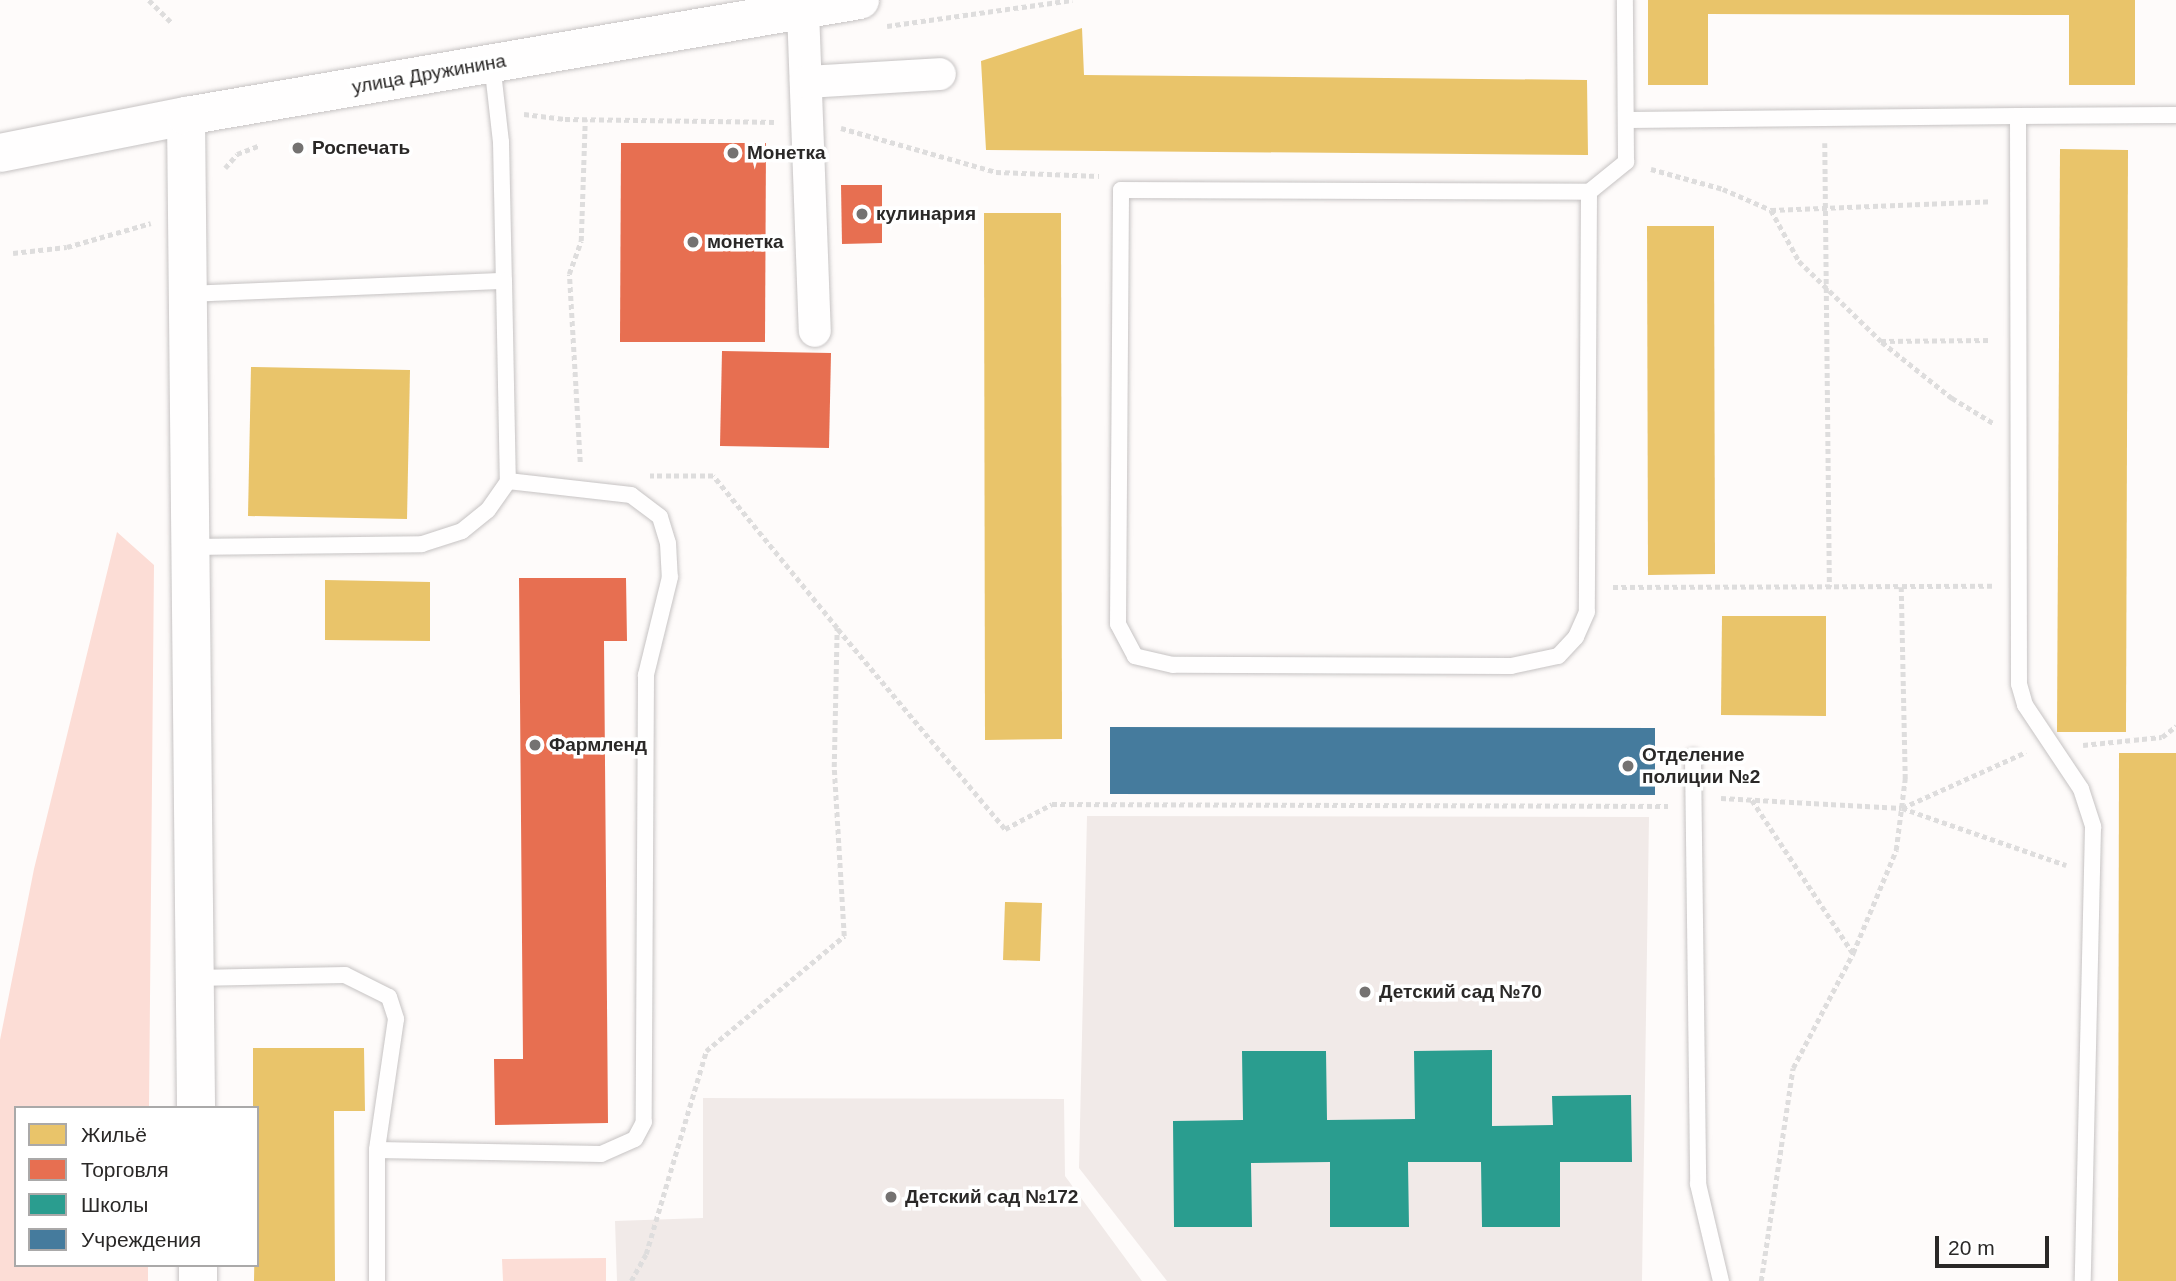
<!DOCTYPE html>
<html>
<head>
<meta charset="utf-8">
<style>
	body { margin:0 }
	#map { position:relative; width:2176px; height:1281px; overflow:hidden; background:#fefbfa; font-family:Helvetica,sans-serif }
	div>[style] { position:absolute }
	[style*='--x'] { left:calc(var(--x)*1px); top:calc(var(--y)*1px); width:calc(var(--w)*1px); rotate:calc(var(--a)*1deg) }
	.built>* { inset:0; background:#f1eae8 }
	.green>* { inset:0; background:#fcddd6 }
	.homes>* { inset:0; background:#e9c46a }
	.shops>* { inset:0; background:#e76f51 }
	.schools>* { inset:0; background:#2a9d8f }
	.public>* { inset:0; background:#457b9d }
	.path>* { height:4.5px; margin-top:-2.25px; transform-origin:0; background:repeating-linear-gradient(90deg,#dedddd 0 5px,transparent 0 8.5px) }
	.roads { filter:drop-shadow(0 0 2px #c6c3c3) drop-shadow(0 0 2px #c6c3c3) }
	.service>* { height:16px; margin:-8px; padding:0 8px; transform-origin:8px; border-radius:8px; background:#fffefe }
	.minor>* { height:32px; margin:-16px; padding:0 16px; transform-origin:16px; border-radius:16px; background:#fffefe }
	.tertiary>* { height:38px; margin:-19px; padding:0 19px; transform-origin:19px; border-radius:19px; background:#fffefe }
	.secondary>* { height:38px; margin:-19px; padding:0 19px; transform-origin:19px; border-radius:19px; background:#fffefe }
	.dots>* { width:19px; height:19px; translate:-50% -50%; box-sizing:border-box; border:4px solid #fff; border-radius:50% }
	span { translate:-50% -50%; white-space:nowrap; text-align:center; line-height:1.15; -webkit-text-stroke:7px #fff; paint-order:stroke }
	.street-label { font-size:19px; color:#2a2827 }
	.poi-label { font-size:19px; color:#2a2827; font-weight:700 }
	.left { translate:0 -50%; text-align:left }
	.legend { position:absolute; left:14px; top:1106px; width:245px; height:161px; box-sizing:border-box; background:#fff; border:2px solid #aaa9a9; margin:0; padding:9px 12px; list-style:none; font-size:21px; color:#2a2827 }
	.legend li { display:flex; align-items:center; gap:14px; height:35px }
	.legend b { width:35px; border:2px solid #aaa9a9 }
	.scale { position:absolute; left:1935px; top:1236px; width:114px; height:32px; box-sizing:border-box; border:4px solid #2a2827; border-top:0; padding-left:9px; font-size:21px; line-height:24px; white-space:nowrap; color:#2a2827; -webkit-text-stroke:5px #fff; paint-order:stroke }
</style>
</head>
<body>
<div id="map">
	<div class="built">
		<i style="clip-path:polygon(1087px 816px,1649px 817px,1642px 1281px,1167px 1281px,1079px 1168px)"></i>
		<i style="clip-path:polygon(703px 1098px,1064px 1099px,1065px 1176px,1142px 1281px,617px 1281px,615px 1221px,703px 1218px)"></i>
	</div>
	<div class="green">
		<i style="clip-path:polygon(117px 532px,154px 565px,149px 1108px,16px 1108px,16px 1265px,148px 1265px,148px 1281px,0 1281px,0 1040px,34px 869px)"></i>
		<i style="clip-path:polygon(606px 1258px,606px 1281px,503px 1281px,502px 1259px)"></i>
	</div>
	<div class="homes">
		<i style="clip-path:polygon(1648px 0,2135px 0,2135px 85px,2069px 85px,2069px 15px,1708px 14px,1708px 85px,1648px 85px)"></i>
		<i style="clip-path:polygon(1082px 28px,1084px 75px,1587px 80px,1588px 155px,986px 150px,981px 61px)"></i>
		<i style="clip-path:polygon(2060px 149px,2128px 150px,2126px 732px,2057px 732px)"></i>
		<i style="clip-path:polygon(984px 213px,1061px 213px,1062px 739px,985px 740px)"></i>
		<i style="clip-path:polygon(1647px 226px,1714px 226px,1715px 574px,1648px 575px)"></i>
		<i style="clip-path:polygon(251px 367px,410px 370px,407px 519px,248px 516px)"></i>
		<i style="clip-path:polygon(325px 580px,430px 582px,430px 641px,325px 640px)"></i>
		<i style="clip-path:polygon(1722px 616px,1826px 616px,1826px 716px,1721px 715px)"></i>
		<i style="clip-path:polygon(2119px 753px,2176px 753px,2176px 1281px,2118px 1281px)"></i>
		<i style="clip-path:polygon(1005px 902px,1042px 903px,1040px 961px,1003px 960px)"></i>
		<i style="clip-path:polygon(253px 1048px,364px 1048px,365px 1111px,334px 1111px,335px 1281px,254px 1281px,257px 1108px,253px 1108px)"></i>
	</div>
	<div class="shops">
		<i style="clip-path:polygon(621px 143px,766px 143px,765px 342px,620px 342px)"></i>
		<i style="clip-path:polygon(841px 185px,882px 185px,882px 243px,842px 244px)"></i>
		<i style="clip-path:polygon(722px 351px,831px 353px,829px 448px,720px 446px)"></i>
		<i style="clip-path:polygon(519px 578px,626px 578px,627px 641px,604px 641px,608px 1123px,495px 1125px,494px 1059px,523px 1059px)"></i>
	</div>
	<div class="schools">
		<i style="clip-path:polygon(1492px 1050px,1492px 1126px,1553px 1125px,1552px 1096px,1631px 1095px,1632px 1162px,1560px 1162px,1560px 1227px,1482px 1227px,1481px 1162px,1408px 1162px,1409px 1227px,1330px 1227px,1330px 1162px,1251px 1163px,1252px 1227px,1174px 1227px,1173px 1121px,1243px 1120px,1242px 1051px,1326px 1051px,1327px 1120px,1415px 1119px,1414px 1051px)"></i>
	</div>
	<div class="public">
		<i style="clip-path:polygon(1110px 727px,1655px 728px,1655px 795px,1110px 794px)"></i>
	</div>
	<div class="path">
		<i style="--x:149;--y:0;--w:31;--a:45"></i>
		<i style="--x:887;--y:26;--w:187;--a:-8"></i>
		<i style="--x:524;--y:114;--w:41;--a:7"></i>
		<i style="--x:565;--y:119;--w:209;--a:0.8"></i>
		<i style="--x:841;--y:128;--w:161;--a:15.8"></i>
		<i style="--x:996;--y:172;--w:103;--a:2.2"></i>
		<i style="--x:1825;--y:143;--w:444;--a:89.4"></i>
		<i style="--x:225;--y:168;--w:18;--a:-49"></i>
		<i style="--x:237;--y:154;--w:25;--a:-21"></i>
		<i style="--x:1651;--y:169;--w:75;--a:15.5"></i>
		<i style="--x:1723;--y:189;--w:52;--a:23.6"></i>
		<i style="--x:1771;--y:210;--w:221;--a:-2.3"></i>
		<i style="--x:1771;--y:210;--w:58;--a:61.2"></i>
		<i style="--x:1799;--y:261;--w:115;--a:44.3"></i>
		<i style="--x:1881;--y:341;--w:110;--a:-0.5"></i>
		<i style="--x:13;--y:253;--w:54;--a:-6.3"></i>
		<i style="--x:67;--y:247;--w:87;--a:-15.9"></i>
		<i style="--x:1882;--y:342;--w:90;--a:38.7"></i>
		<i style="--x:1952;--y:398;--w:48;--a:31.4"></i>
		<i style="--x:580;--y:462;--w:188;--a:-93.3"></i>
		<i style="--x:569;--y:274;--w:35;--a:-70"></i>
		<i style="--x:581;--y:241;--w:122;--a:-88.1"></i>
		<i style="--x:1613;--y:587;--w:380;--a:-0.2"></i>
		<i style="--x:838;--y:629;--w:261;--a:50.1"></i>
		<i style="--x:1005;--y:829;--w:53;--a:-28"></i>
		<i style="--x:1052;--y:804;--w:616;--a:0.19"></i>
		<i style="--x:2083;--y:745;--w:79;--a:-5.8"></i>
		<i style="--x:2162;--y:737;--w:18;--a:-38"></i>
		<i style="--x:1721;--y:798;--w:181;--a:3.2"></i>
		<i style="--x:1902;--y:808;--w:174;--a:19.2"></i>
		<i style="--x:1752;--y:800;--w:183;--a:56.6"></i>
		<i style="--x:1902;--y:808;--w:136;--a:-24.3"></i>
		<i style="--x:631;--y:1281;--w:31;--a:-61"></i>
		<i style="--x:646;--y:1254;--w:212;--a:-73.5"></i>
		<i style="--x:706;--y:1051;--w:180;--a:-39.8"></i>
		<i style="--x:844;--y:936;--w:169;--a:-93.4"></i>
		<i style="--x:834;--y:767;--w:139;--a:-88.8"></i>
		<i style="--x:837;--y:628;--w:196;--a:-129.2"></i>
		<i style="--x:713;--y:476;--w:63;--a:180"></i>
		<i style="--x:1761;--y:1281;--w:215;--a:-81.5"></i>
		<i style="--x:1793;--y:1068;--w:130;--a:-62.4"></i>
		<i style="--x:1853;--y:953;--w:112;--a:-67.3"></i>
		<i style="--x:1896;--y:850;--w:72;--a:-82.8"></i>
		<i style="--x:1905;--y:779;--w:192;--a:-91.2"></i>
	</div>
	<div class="roads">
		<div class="service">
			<i style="--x:492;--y:63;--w:80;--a:83.5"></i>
			<i style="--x:501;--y:142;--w:139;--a:88.8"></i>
			<i style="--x:2018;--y:116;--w:158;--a:-0.4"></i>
			<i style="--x:1628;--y:120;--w:390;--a:-0.6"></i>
			<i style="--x:2018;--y:116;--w:568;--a:89.9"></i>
			<i style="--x:2019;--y:684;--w:22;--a:74"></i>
			<i style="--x:2025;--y:705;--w:101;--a:56.3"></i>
			<i style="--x:2081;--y:789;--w:40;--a:72"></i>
			<i style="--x:2093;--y:827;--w:454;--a:91.3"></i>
			<i style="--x:1589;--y:192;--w:420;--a:90.3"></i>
			<i style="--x:1587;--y:612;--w:27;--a:114"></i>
			<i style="--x:1576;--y:637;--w:26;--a:133"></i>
			<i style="--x:1558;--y:656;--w:48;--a:168"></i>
			<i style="--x:1511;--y:666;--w:338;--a:-179.8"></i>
			<i style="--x:1173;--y:665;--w:39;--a:-167"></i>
			<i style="--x:1135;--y:656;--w:36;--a:-118"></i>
			<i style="--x:1118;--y:624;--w:434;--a:-89.6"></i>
			<i style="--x:1121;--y:190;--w:468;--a:0.2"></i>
			<i style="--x:1589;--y:192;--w:48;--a:-39"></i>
			<i style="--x:1626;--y:162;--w:162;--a:-90.4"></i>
			<i style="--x:189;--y:294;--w:315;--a:-2.4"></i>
			<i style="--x:504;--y:281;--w:200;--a:88.9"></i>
			<i style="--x:508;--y:481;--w:124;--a:6.5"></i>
			<i style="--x:631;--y:495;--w:36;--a:37"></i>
			<i style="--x:660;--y:517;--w:27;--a:73"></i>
			<i style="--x:668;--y:543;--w:34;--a:87"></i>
			<i style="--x:670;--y:577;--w:101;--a:103.8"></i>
			<i style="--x:646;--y:675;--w:447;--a:90.3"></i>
			<i style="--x:644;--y:1122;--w:19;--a:118"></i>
			<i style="--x:635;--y:1139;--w:37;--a:156"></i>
			<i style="--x:601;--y:1154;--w:224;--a:-179"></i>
			<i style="--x:190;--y:547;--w:232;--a:-0.7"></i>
			<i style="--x:422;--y:544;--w:42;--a:-18"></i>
			<i style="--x:462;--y:531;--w:33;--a:-39"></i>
			<i style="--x:488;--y:510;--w:35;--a:-55"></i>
			<i style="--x:1693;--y:757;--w:427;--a:89.3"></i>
			<i style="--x:1698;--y:1184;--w:100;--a:76.7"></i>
			<i style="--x:194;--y:978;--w:151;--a:-1.1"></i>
			<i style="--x:345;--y:975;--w:49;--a:26.6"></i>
			<i style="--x:389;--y:997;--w:23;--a:72"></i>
			<i style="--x:396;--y:1019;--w:132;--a:98.3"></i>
			<i style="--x:377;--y:1150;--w:131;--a:90"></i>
		</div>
		<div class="minor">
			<i style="--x:803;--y:10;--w:321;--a:87.9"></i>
			<i style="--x:806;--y:82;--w:134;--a:-3.4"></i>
		</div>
		<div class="tertiary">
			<i style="--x:186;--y:116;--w:992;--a:89.42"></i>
			<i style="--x:198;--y:1265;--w:16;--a:90"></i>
		</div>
		<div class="secondary">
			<i style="--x:0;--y:153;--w:190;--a:-11.3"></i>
			<i style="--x:186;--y:116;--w:684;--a:-9.77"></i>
		</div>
	</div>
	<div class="dots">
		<i style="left:298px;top:148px;background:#747271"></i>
		<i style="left:733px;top:153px;background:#747271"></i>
		<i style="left:862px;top:214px;background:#747271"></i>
		<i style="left:693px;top:242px;background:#747271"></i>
		<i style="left:535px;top:745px;background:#747271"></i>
		<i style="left:1628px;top:766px;background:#747271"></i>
		<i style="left:1365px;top:992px;background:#747271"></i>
		<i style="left:891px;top:1197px;background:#747271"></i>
	</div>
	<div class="street-label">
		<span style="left:429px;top:74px;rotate:-10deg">улица Дружинина</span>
	</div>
	<div class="poi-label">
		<span class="left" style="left:312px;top:148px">Роспечать</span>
		<span class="left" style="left:747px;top:153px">Монетка</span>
		<span class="left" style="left:876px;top:214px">кулинария</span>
		<span class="left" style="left:707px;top:242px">монетка</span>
		<span class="left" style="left:549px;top:745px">Фармленд</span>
		<span class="left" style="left:1642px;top:766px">Отделение<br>полиции №2</span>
		<span class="left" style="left:1379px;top:992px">Детский сад №70</span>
		<span class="left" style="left:905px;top:1197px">Детский сад №172</span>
	</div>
	<ul class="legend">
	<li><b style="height:19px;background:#e9c46a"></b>Жильё</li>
	<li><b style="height:19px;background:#e76f51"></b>Торговля</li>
	<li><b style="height:19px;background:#2a9d8f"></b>Школы</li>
	<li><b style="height:19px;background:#457b9d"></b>Учреждения</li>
	</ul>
	<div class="scale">20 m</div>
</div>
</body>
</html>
